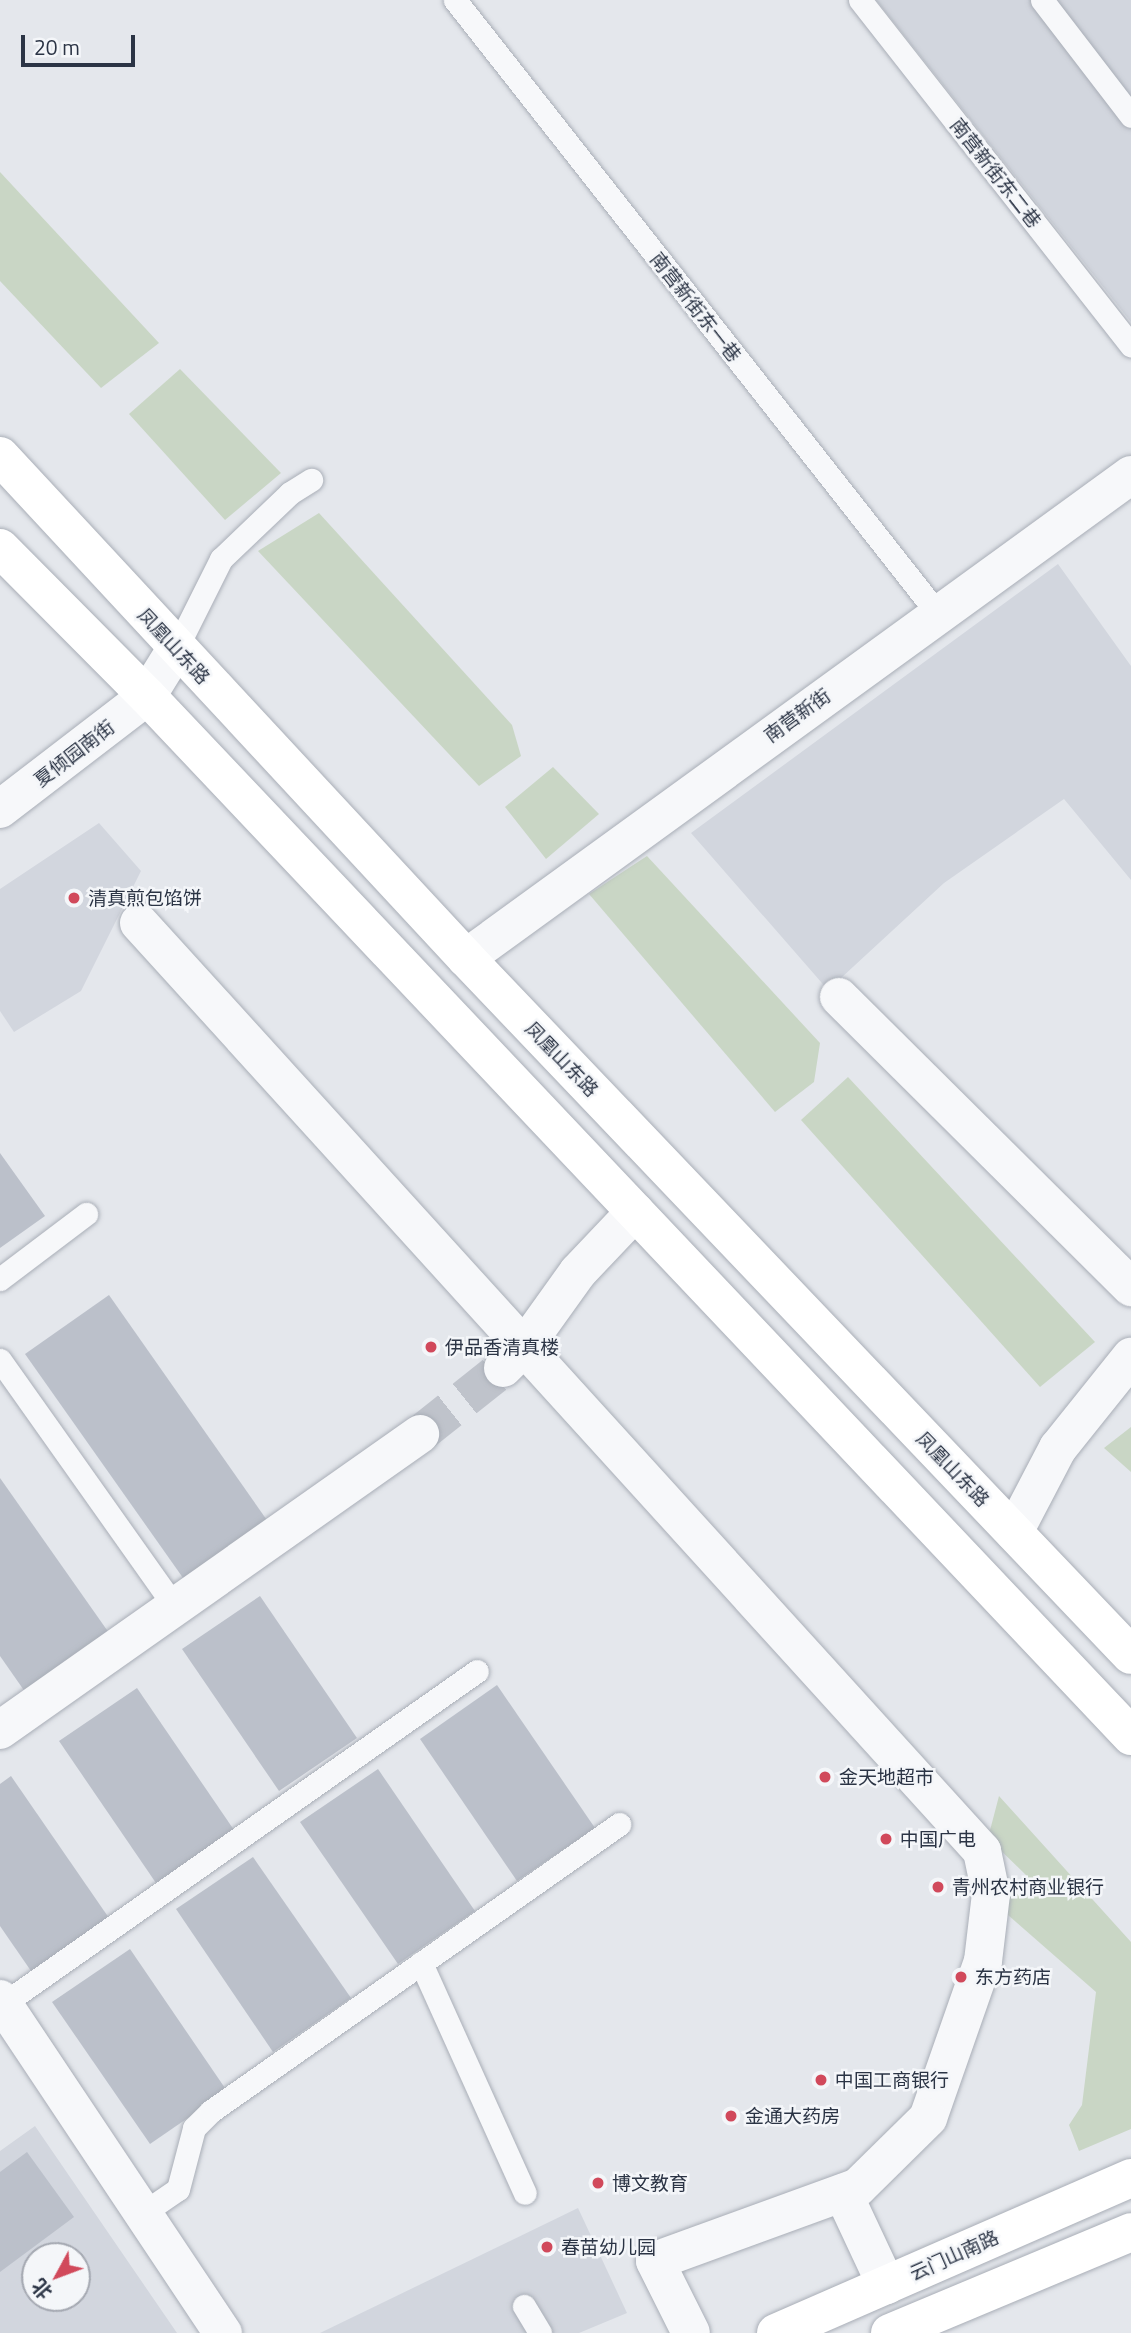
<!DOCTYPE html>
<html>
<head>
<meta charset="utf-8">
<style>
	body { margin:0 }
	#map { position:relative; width:1131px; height:2333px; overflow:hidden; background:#e4e7ec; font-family:"Titillium Web","Noto Sans SC",sans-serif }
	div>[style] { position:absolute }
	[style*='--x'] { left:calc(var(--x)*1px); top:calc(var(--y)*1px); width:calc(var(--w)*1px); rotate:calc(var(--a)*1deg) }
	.built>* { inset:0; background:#d2d6de }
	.green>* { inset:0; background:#c9d6c5 }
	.building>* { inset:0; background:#bbc0ca }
	.minor-tunnel>* { height:38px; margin-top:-19px; transform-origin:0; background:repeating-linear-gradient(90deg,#bfc3cb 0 38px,transparent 0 57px) }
	.roads { filter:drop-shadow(0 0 2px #a9aeb7) drop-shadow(0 0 2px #a9aeb7) }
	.service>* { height:23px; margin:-11.5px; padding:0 11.5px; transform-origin:11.5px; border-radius:11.5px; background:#f7f8fa }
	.minor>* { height:38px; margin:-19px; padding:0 19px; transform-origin:19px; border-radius:19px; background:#f7f8fa }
	.secondary>* { height:38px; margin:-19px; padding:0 19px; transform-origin:19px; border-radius:19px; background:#fff }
	.primary>* { height:38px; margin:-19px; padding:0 19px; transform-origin:19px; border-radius:19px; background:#fff }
	.dots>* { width:19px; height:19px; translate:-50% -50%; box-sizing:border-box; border:4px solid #f4f6f9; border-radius:50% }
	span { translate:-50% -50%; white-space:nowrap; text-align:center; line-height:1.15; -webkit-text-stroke:5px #f4f6f9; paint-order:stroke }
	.street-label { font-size:19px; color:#2b3445 }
	.poi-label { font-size:19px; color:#2b3445 }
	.left { translate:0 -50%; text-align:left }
	.north { position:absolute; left:21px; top:2242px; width:70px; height:70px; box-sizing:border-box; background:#f4f6f9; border:2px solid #a4a8b1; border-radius:50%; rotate:229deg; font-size:19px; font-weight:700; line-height:28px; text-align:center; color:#2b3445 }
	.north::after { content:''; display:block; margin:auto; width:24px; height:32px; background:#d1495b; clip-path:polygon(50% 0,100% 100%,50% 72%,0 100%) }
	.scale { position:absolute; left:21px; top:35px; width:114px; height:32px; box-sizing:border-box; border:4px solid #2b3445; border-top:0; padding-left:9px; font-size:21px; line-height:24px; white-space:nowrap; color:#2b3445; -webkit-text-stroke:5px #f4f6f9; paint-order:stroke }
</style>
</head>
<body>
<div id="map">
	<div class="built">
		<i style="clip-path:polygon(876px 0,1131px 0,1131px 322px)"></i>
		<i style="clip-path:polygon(1058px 564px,1131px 666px,1131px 880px,1064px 799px,944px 883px,828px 990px,691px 833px)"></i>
		<i style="clip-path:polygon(99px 823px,141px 871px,81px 991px,14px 1032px,0 1011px,0 889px)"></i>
		<i style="clip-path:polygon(evenodd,35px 2126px,177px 2333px,0 2333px,0 2151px,35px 2126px,35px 2256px,77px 2256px,77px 2298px,35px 2298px,35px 2256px)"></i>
		<i style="clip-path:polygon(578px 2208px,627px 2313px,579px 2333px,320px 2333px)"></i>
	</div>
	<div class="green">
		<i style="clip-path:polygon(0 172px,159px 343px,101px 388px,0 281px)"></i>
		<i style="clip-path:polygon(180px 369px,281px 473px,225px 520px,129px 414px)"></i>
		<i style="clip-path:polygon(319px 513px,512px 725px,521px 756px,479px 786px,258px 551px)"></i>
		<i style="clip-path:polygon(553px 767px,599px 814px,546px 859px,505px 807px)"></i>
		<i style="clip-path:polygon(647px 856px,820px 1043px,814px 1082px,775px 1112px,589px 894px)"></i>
		<i style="clip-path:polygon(848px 1077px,1095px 1342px,1040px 1387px,801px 1120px)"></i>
		<i style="clip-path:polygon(1131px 1427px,1131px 1472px,1104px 1448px)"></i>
		<i style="clip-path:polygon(999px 1796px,1131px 1942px,1131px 2129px,1079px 2151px,1069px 2125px,1082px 2105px,1096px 1992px,1000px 1908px,1028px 1877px,988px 1838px)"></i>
	</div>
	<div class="building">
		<i style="clip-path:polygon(0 1153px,45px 1216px,0 1248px)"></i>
		<i style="clip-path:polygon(109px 1295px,283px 1543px,200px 1602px,25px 1354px)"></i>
		<i style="clip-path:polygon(0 1478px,121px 1650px,37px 1709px,0 1656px)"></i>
		<i style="clip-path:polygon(260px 1596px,357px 1738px,279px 1791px,182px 1649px)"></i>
		<i style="clip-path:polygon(497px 1685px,595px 1828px,517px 1881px,420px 1739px)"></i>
		<i style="clip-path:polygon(137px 1688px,234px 1830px,156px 1883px,59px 1741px)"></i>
		<i style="clip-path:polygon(378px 1769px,475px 1911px,398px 1964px,300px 1822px)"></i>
		<i style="clip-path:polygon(11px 1776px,109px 1918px,31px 1971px,0 1926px,0 1784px)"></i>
		<i style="clip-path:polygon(253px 1857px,351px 1998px,273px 2052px,176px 1909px)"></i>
		<i style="clip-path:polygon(130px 1949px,227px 2091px,150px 2144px,52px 2002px)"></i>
		<i style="clip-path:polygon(27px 2152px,74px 2217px,0 2272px,0 2172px)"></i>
	</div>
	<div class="minor-tunnel">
		<i style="--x:420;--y:1434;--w:106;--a:-38.5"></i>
	</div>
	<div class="roads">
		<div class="service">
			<i style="--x:455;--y:0;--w:781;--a:51.81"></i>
			<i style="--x:860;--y:0;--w:439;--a:51.9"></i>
			<i style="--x:1042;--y:0;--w:146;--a:52.5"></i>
			<i style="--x:176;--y:649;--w:101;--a:-63.4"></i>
			<i style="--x:221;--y:559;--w:95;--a:-43.7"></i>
			<i style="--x:290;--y:493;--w:25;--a:-32"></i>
			<i style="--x:0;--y:1279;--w:108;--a:-37.1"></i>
			<i style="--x:0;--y:1360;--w:303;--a:54.7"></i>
			<i style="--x:421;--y:1963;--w:252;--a:65.7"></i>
			<i style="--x:3;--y:2004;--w:579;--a:-35.09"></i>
			<i style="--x:143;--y:2213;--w:42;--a:-34.4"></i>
			<i style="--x:178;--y:2189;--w:63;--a:-75.3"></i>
			<i style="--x:194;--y:2128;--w:24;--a:-45"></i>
			<i style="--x:211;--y:2111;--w:499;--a:-35.1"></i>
			<i style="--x:524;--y:2306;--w:31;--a:59"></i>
		</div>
		<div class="minor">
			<i style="--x:0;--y:809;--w:185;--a:-37.5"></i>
			<i style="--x:147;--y:696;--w:55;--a:-58.3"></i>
			<i style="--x:139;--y:923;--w:1254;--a:47.75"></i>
			<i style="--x:982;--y:1851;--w:44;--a:78.2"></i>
			<i style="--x:991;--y:1894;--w:67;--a:96.8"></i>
			<i style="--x:983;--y:1961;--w:166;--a:109.3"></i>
			<i style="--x:928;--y:2118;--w:98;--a:135.4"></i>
			<i style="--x:858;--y:2187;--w:216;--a:160"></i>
			<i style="--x:655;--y:2261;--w:80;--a:63.4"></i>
			<i style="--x:466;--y:958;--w:822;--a:-35.99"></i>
			<i style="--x:839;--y:997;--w:412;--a:44.8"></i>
			<i style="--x:503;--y:1368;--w:31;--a:-45"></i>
			<i style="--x:525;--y:1346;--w:91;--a:-54.4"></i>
			<i style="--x:578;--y:1272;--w:83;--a:-46.5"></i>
			<i style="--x:1014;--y:1532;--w:95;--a:-62.4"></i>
			<i style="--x:1058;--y:1448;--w:117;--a:-51.3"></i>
			<i style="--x:0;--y:1730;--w:514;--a:-35.17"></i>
			<i style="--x:0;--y:1999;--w:402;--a:56.3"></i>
			<i style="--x:843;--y:2193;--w:102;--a:64.9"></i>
		</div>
		<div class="secondary">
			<i style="--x:776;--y:2333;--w:387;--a:-23.6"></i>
			<i style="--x:890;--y:2333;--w:261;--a:-22.7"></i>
		</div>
		<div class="primary">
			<i style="--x:0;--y:456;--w:685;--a:47.13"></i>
			<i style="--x:466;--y:958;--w:963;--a:46.35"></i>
			<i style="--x:0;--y:548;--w:209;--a:45.2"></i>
			<i style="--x:147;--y:696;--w:1432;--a:46.58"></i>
		</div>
	</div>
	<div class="dots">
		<i style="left:74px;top:898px;background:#d1495b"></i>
		<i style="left:431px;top:1347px;background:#d1495b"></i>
		<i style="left:825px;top:1777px;background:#d1495b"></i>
		<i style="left:886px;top:1839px;background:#d1495b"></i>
		<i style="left:938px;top:1887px;background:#d1495b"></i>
		<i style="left:961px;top:1977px;background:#d1495b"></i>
		<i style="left:821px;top:2080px;background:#d1495b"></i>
		<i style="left:731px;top:2116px;background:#d1495b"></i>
		<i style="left:598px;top:2183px;background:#d1495b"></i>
		<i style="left:547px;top:2247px;background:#d1495b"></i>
	</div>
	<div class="street-label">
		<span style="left:996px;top:173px;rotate:52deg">南营新街东二巷</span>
		<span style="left:696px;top:307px;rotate:52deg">南营新街东一巷</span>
		<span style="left:174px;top:646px;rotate:47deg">凤凰山东路</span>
		<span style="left:797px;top:715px;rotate:-36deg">南营新街</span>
		<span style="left:74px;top:753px;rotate:-38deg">夏倾园南街</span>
		<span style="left:562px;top:1059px;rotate:46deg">凤凰山东路</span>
		<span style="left:953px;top:1469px;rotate:46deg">凤凰山东路</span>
		<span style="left:954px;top:2255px;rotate:-24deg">云门山南路</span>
	</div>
	<div class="poi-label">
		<span class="left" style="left:88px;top:898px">清真煎包馅饼</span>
		<span class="left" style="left:445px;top:1347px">伊品香清真楼</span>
		<span class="left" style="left:839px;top:1777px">金天地超市</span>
		<span class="left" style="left:900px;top:1839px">中国广电</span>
		<span class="left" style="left:952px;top:1887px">青州农村商业银行</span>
		<span class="left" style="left:975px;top:1977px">东方药店</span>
		<span class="left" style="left:835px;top:2080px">中国工商银行</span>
		<span class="left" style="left:745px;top:2116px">金通大药房</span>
		<span class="left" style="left:612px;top:2183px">博文教育</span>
		<span class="left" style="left:561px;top:2247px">春苗幼儿园</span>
	</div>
	<div class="north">北</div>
	<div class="scale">20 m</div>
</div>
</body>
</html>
